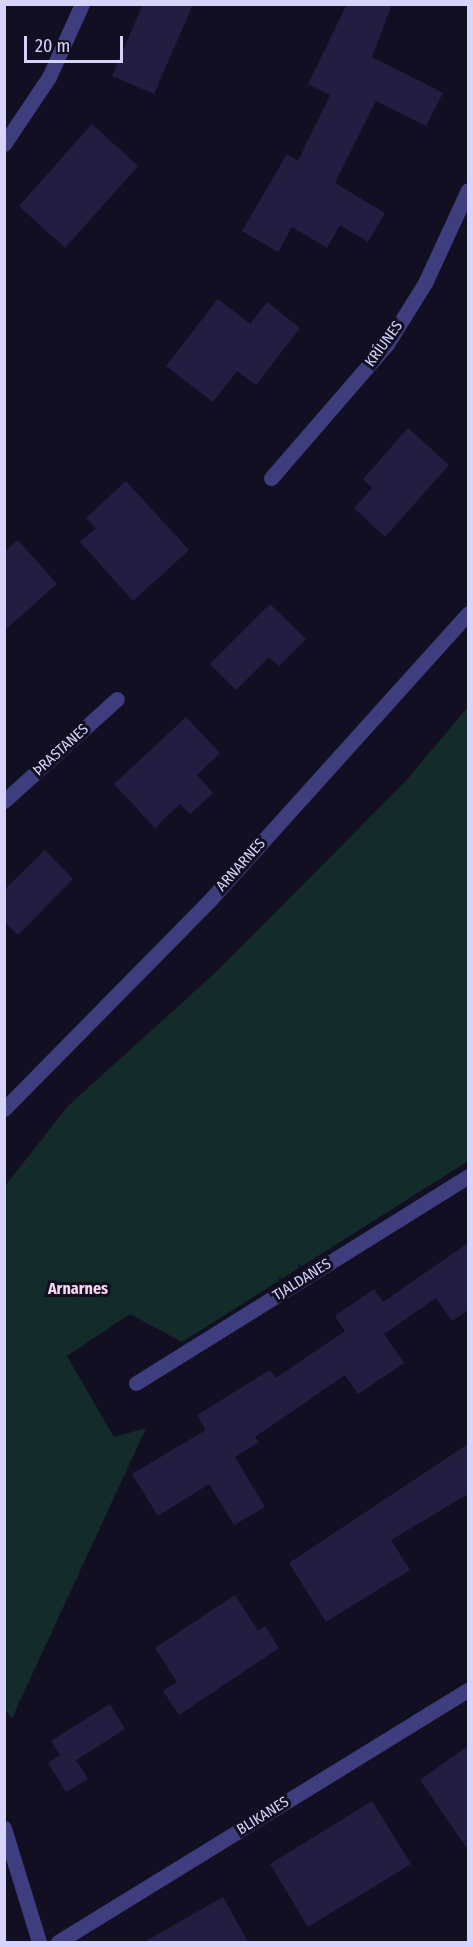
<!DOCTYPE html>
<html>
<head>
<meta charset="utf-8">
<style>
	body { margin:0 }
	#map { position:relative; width:473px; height:1947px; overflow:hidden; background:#120f23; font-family:"Fira Sans Condensed",sans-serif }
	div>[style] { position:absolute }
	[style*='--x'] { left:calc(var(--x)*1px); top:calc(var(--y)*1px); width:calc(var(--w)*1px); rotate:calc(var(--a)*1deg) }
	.green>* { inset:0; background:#132c2a }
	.building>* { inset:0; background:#231d42 }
	.minor>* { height:15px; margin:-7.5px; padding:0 7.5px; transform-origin:7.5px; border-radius:7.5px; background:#3e3e7f }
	span { translate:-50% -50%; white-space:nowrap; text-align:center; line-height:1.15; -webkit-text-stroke:6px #120f23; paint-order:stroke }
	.street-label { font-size:15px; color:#d7d4fc }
	.neighbourhood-label { font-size:16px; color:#fcd6f0; font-weight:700 }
	.frame { position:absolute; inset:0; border:6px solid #d7d4fc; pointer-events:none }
	.scale { position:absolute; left:24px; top:36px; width:99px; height:27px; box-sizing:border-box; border:3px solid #d7d4fc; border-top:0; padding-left:8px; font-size:18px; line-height:21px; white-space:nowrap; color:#d7d4fc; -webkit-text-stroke:4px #120f23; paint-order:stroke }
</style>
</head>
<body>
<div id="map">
	<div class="green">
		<i style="clip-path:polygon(468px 707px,468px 1161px,182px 1342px,130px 1314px,67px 1356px,114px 1437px,146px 1428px,12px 1718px,4px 1708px,5px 1186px,68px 1106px,215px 973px,404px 783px)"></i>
	</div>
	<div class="building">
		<i style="clip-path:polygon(143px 4px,193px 4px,154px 94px,112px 76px)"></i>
		<i style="clip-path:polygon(347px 4px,392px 4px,372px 57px,443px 93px,426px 126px,376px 101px,335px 183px,385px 213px,368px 242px,340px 225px,327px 248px,292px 227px,278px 252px,242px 231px,287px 154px,298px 161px,330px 95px,308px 84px)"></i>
		<i style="clip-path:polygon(92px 124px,138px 166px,65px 248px,19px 206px)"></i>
		<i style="clip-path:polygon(218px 299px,250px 324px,267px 302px,300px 328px,256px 385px,237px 371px,213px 402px,166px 366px)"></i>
		<i style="clip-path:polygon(408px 428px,449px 465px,385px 537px,354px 508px,372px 488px,363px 479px)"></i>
		<i style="clip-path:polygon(126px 481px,189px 550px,133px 601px,80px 542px,96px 528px,86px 518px)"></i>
		<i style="clip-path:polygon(18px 540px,57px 584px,4px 631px,4px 552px)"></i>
		<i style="clip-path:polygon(270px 604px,306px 639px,279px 666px,269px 657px,236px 690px,210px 664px)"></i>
		<i style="clip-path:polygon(186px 717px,220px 753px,197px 775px,213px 793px,190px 814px,180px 804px,155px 828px,114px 784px)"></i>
		<i style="clip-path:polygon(45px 850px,73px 879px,18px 935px,4px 922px,4px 890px)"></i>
		<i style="clip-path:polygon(468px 1243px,468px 1310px,452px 1321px,436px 1298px,384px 1334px,404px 1363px,358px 1394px,345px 1375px,255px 1437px,259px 1442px,235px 1457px,265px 1507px,234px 1525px,209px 1484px,158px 1516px,132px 1474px,206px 1430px,197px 1415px,270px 1370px,276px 1378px,345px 1331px,335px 1316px,374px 1289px,383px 1302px)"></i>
		<i style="clip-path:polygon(468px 1444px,468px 1494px,391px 1540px,410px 1570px,326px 1622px,289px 1563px)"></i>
		<i style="clip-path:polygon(235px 1595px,258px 1631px,265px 1626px,279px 1648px,179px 1715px,163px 1691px,177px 1682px,155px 1648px)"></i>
		<i style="clip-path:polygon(110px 1704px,125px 1729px,76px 1760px,88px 1779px,66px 1792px,48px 1763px,60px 1755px,51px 1741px)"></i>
		<i style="clip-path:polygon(468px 1746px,468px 1850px,420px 1780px)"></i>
		<i style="clip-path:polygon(372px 1801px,411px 1864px,308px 1927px,270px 1864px)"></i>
		<i style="clip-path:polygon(223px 1897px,248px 1942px,144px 1942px)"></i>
	</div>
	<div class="minor">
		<i style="--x:4;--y:144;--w:81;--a:-56.1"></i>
		<i style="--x:49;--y:77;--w:80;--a:-65.7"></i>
		<i style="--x:271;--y:478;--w:177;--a:-49.1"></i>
		<i style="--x:387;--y:344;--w:72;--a:-58.1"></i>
		<i style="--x:425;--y:283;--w:102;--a:-65.2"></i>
		<i style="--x:4;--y:801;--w:152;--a:-42.1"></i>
		<i style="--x:4;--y:1109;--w:292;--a:-45.4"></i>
		<i style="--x:209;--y:901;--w:387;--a:-48"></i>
		<i style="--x:136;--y:1383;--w:391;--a:-31.9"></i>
		<i style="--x:4;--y:1828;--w:119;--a:72.9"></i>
		<i style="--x:58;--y:1942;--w:481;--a:-31.6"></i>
	</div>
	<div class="street-label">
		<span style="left:384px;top:344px;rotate:-54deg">KRÍUNES</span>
		<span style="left:61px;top:750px;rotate:-42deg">ÞRASTANES</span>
		<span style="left:241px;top:865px;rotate:-48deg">ARNARNES</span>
		<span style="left:302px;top:1280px;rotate:-32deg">TJALDANES</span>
		<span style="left:263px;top:1816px;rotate:-32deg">BLIKANES</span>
	</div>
	<div class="neighbourhood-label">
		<span style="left:78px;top:1289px">Arnarnes</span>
	</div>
	<div class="frame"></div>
	<div class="scale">20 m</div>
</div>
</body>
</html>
